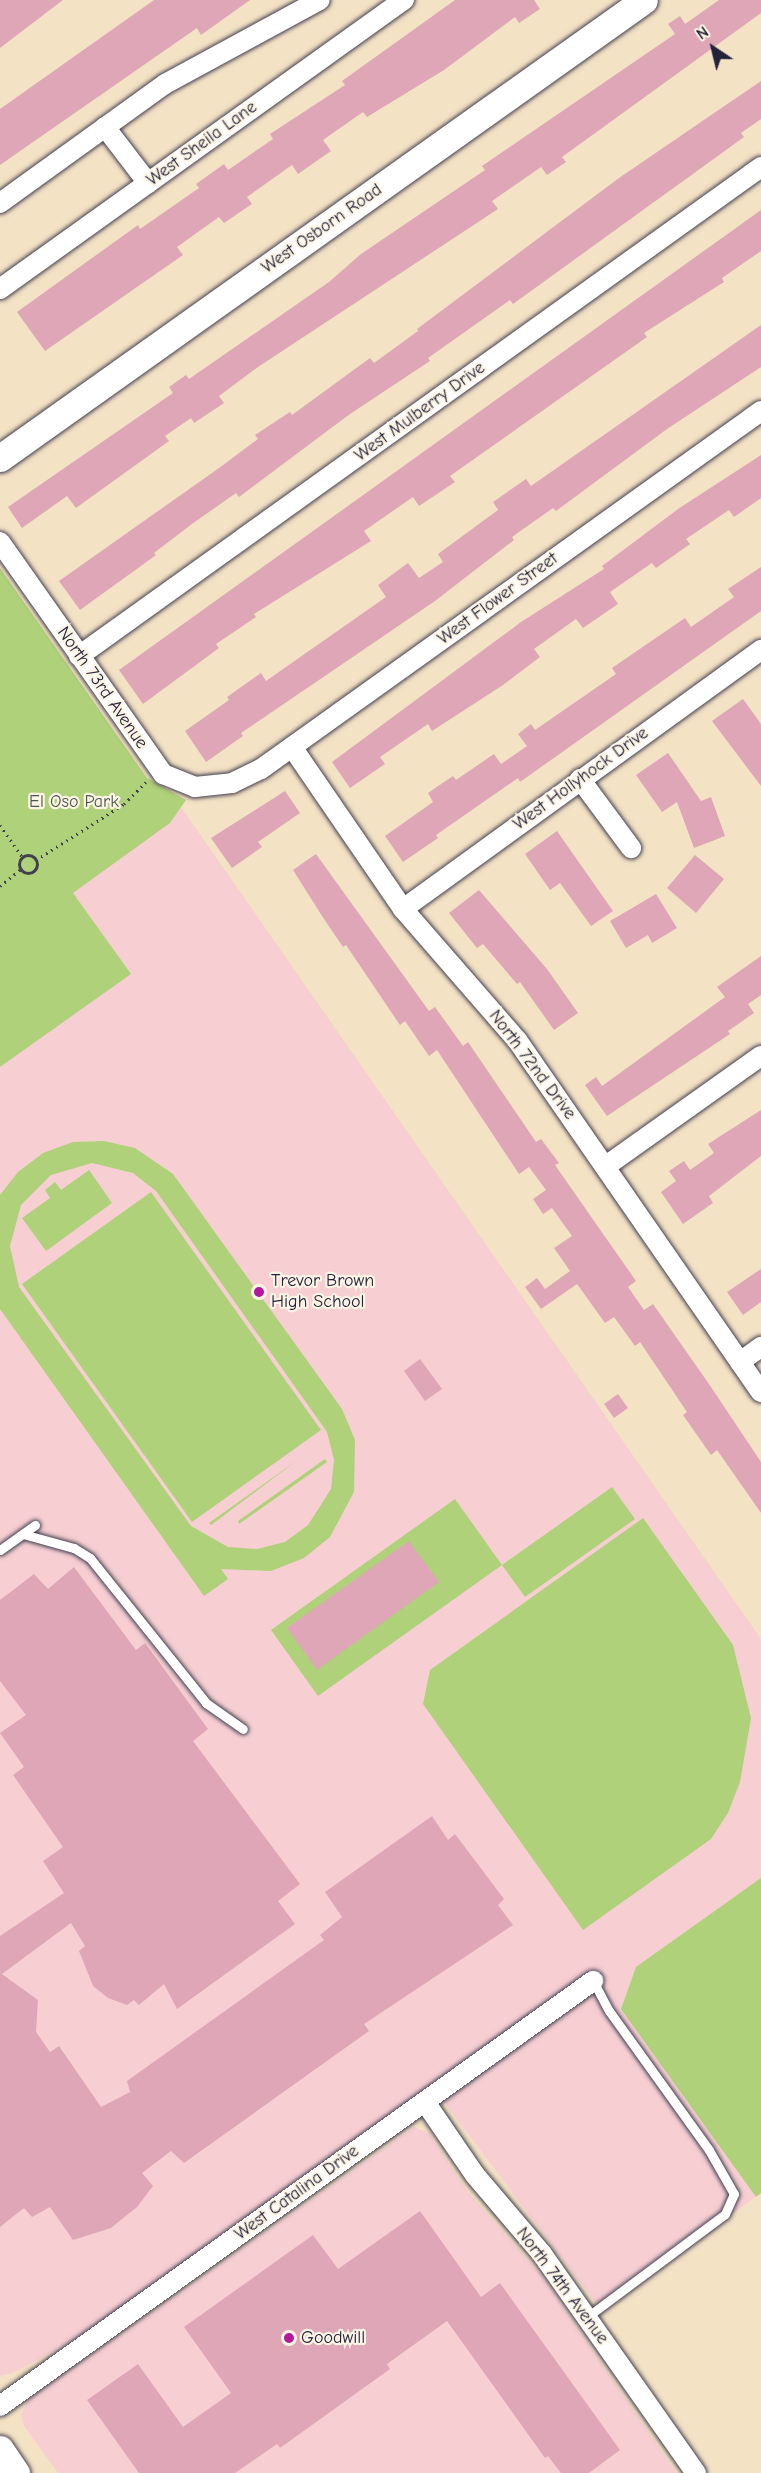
<!DOCTYPE html>
<html>
<head>
<meta charset="utf-8">
<style>
	body { margin:0 }
	#map { position:relative; width:761px; height:2473px; overflow:hidden; background:#f4e2c5; font-family:"Comic Neue",sans-serif }
	div>[style] { position:absolute }
	[style*='--x'] { left:calc(var(--x)*1px); top:calc(var(--y)*1px); width:calc(var(--w)*1px); rotate:calc(var(--a)*1deg) }
	.built>* { inset:0; background:#f7cfd3 }
	.green>* { inset:0; background:#afd179 }
	.building>* { inset:0; background:#dea6b7 }
	.path>* { height:3px; margin-top:-1.5px; transform-origin:0; background:repeating-linear-gradient(90deg,#423f50 0 1.5px,transparent 0 6px) }
	.path>.ring { margin:-1.5px; padding:0; box-sizing:content-box; background:none; border:3px solid #423f50; border-radius:50% }
	.roads { filter:drop-shadow(0 0 2px #423f50) drop-shadow(0 0 2px #423f50) }
	.lane>* { height:9px; margin:-4.5px; padding:0 4.5px; transform-origin:4.5px; border-radius:4.5px; background:#fff }
	.street>* { height:20px; margin:-10px; padding:0 10px; transform-origin:10px; border-radius:10px; background:#fff }
	.secondary>* { height:27px; margin:-13.5px; padding:0 13.5px; transform-origin:13.5px; border-radius:13.5px; background:#fff }
	.dots>* { width:16px; height:16px; translate:-50% -50%; box-sizing:border-box; border:3px solid #fcf5e5; border-radius:50% }
	span { translate:-50% -50%; white-space:nowrap; text-align:center; line-height:1.15; -webkit-text-stroke:4.5px #fcf5e5; paint-order:stroke }
	.street-label { font-size:18px; color:#22223b }
	.park-label { font-size:18px; color:#4c574e }
	.poi-label { font-size:18px; color:#22223b }
	.left { translate:0 -50%; text-align:left }
	.north { position:absolute; left:683px; top:18px; width:60px; height:60px; -webkit-text-stroke:4px #fcf5e5; paint-order:stroke; rotate:325deg; font-size:16px; font-weight:700; line-height:24px; text-align:center; color:#22223b }
	.north::after { content:''; display:block; margin:auto; width:21px; height:27px; background:#22223b; clip-path:polygon(50% 0,100% 100%,50% 72%,0 100%) }
</style>
</head>
<body>
<div id="map">
	<div class="built">
		<i style="clip-path:polygon(181px 807px,761px 1639px,761px 2193px,601px 2310px,431px 2085px,81px 2337px,13px 2373px,0 2376px,0 945px,170px 823px)"></i>
		<i style="clip-path:polygon(414px 2127px,429px 2133px,467px 2191px,544px 2278px,676px 2473px,58px 2473px,24px 2426px,21px 2415px,28px 2399px)"></i>
	</div>
	<div class="green">
		<i style="clip-path:polygon(0 568px,147px 778px,186px 800px,170px 823px,73px 893px,131px 974px,0 1067px)"></i>
		<i style="clip-path:polygon(evenodd,104px 1141px,135px 1148px,173px 1174px,342px 1409px,355px 1440px,354px 1492px,330px 1537px,304px 1558px,271px 1571px,221px 1569px,228px 1579px,204px 1596px,0 1309px,0 1195px,18px 1172px,43px 1153px,73px 1142px,104px 1141px,92px 1163px,133px 1173px,156px 1191px,327px 1432px,334px 1460px,331px 1489px,308px 1525px,285px 1542px,257px 1549px,228px 1547px,191px 1526px,19px 1287px,10px 1246px,21px 1205px,51px 1175px,92px 1163px)"></i>
		<i style="clip-path:polygon(89px 1170px,112px 1203px,46px 1251px,22px 1218px,50px 1198px,45px 1190px,55px 1182px,61px 1190px)"></i>
		<i style="clip-path:polygon(151px 1192px,321px 1430px,192px 1522px,22px 1284px)"></i>
		<i style="clip-path:polygon(299px 1459px,211px 1525px,209px 1523px)"></i>
		<i style="clip-path:polygon(325px 1459px,327px 1462px,239px 1524px,238px 1521px)"></i>
		<i style="clip-path:polygon(612px 1487px,635px 1519px,525px 1597px,502px 1565px,318px 1696px,271px 1630px,455px 1499px,502px 1565px)"></i>
		<i style="clip-path:polygon(643px 1518px,733px 1645px,751px 1718px,740px 1782px,728px 1813px,711px 1839px,583px 1930px,423px 1704px,430px 1670px)"></i>
		<i style="clip-path:polygon(761px 1878px,761px 2193px,756px 2197px,621px 2009px,636px 1967px)"></i>
	</div>
	<div class="building">
		<i style="clip-path:polygon(0 0,63px 0,0 48px)"></i>
		<i style="clip-path:polygon(154px 0,250px 0,201px 35px,197px 28px,0 165px,0 109px)"></i>
		<i style="clip-path:polygon(455px 0,534px 0,540px 9px,519px 23px,515px 17px,444px 70px,367px 117px,363px 112px,323px 140px,331px 151px,298px 174px,292px 165px,247px 197px,252px 204px,224px 223px,219px 217px,177px 247px,183px 255px,45px 351px,17px 312px,138px 225px,140px 229px,199px 188px,196px 184px,224px 164px,228px 170px,273px 139px,270px 134px,345px 85px,342px 81px)"></i>
		<i style="clip-path:polygon(719px 0,761px 0,761px 13px,562px 157px,566px 162px,547px 175px,541px 167px,492px 201px,498px 209px,258px 367px,219px 396px,224px 403px,194px 423px,191px 418px,165px 436px,169px 441px,76px 508px,67px 496px,22px 528px,8px 507px,173px 393px,169px 387px,186px 375px,189px 379px,329px 282px,361px 254px,485px 170px,482px 166px,675px 34px,668px 24px,680px 16px,685px 24px)"></i>
		<i style="clip-path:polygon(761px 81px,761px 119px,741px 133px,744px 137px,513px 304px,510px 300px,428px 358px,430px 361px,350px 414px,239px 497px,236px 493px,192px 524px,154px 553px,156px 555px,80px 610px,59px 581px,219px 468px,258px 439px,255px 435px,290px 412px,292px 415px,370px 358px,374px 363px,418px 331px,417px 329px,619px 178px)"></i>
		<i style="clip-path:polygon(761px 210px,761px 251px,722px 278px,724px 282px,644px 333px,647px 337px,450px 476px,455px 482px,419px 506px,413px 497px,364px 531px,371px 541px,254px 614px,256px 617px,216px 644px,219px 648px,143px 704px,119px 670px)"></i>
		<i style="clip-path:polygon(761px 325px,761px 367px,667px 429px,556px 511px,553px 508px,512px 537px,514px 540px,435px 601px,241px 733px,243px 736px,206px 762px,185px 731px,229px 700px,227px 697px,261px 673px,266px 681px,386px 597px,378px 585px,408px 563px,419px 578px,443px 562px,438px 554px,498px 510px,493px 502px,526px 479px,531px 486px)"></i>
		<i style="clip-path:polygon(761px 455px,761px 498px,734px 517px,729px 510px,686px 539px,690px 544px,656px 568px,652px 563px,610px 592px,618px 604px,583px 628px,576px 619px,534px 649px,540px 657px,503px 685px,432px 731px,428px 724px,380px 757px,385px 764px,350px 788px,332px 762px,521px 622px,604px 569px,602px 566px,678px 509px)"></i>
		<i style="clip-path:polygon(761px 567px,761px 611px,520px 782px,518px 778px,436px 835px,438px 838px,403px 862px,385px 836px,433px 802px,428px 793px,453px 776px,456px 780px,494px 754px,501px 764px,527px 746px,518px 734px,531px 724px,535px 730px,616px 674px,612px 668px,685px 618px,691px 627px,734px 597px,728px 589px)"></i>
		<i style="clip-path:polygon(743px 699px,761px 724px,761px 786px,712px 721px)"></i>
		<i style="clip-path:polygon(668px 753px,701px 801px,711px 797px,725px 836px,694px 848px,677px 802px,662px 812px,636px 775px)"></i>
		<i style="clip-path:polygon(285px 791px,300px 813px,258px 842px,262px 847px,232px 868px,211px 838px)"></i>
		<i style="clip-path:polygon(557px 831px,613px 911px,591px 926px,560px 883px,550px 890px,525px 854px)"></i>
		<i style="clip-path:polygon(316px 854px,429px 1011px,435px 1007px,463px 1046px,468px 1042px,536px 1142px,541px 1139px,559px 1163px,555px 1165px,636px 1281px,628px 1287px,644px 1310px,653px 1304px,709px 1384px,761px 1462px,761px 1513px,717px 1450px,711px 1455px,683px 1415px,687px 1412px,640px 1342px,635px 1346px,614px 1317px,605px 1323px,577px 1284px,541px 1309px,525px 1287px,537px 1278px,545px 1289px,570px 1271px,554px 1248px,572px 1236px,552px 1208px,543px 1214px,533px 1199px,546px 1190px,529px 1167px,519px 1174px,437px 1050px,429px 1056px,405px 1021px,400px 1025px,346px 945px,343px 947px,322px 916px,293px 870px)"></i>
		<i style="clip-path:polygon(695px 855px,724px 879px,696px 913px,667px 888px)"></i>
		<i style="clip-path:polygon(479px 890px,547px 969px,578px 1013px,554px 1030px,520px 982px,517px 984px,483px 944px,477px 948px,449px 913px)"></i>
		<i style="clip-path:polygon(656px 894px,677px 928px,652px 943px,648px 935px,626px 948px,610px 921px)"></i>
		<i style="clip-path:polygon(761px 956px,761px 995px,748px 1004px,754px 1013px,728px 1031px,730px 1034px,607px 1116px,585px 1085px,596px 1077px,602px 1086px,725px 997px,717px 987px)"></i>
		<i style="clip-path:polygon(761px 1110px,761px 1156px,709px 1196px,713px 1203px,683px 1224px,661px 1192px,676px 1181px,669px 1171px,684px 1161px,690px 1170px,714px 1153px,708px 1144px)"></i>
		<i style="clip-path:polygon(761px 1269px,761px 1302px,743px 1315px,727px 1292px)"></i>
		<i style="clip-path:polygon(420px 1359px,442px 1389px,425px 1401px,404px 1371px)"></i>
		<i style="clip-path:polygon(618px 1394px,628px 1408px,614px 1418px,604px 1404px)"></i>
		<i style="clip-path:polygon(409px 1541px,439px 1582px,317px 1670px,287px 1628px)"></i>
		<i style="clip-path:polygon(74px 1567px,136px 1650px,145px 1643px,208px 1729px,193px 1741px,300px 1884px,278px 1901px,295px 1924px,177px 2009px,164px 1984px,139px 2005px,134px 2000px,127px 2005px,108px 1998px,93px 1986px,79px 1951px,85px 1946px,71px 1923px,2px 1974px,38px 2000px,36px 2032px,50px 2052px,59px 2046px,101px 2107px,130px 2092px,127px 2081px,324px 1940px,320px 1935px,342px 1917px,325px 1892px,432px 1816px,448px 1840px,455px 1834px,504px 1899px,498px 1905px,513px 1925px,364px 2024px,369px 2031px,184px 2163px,171px 2151px,142px 2173px,153px 2186px,137px 2207px,111px 2228px,73px 2240px,50px 2207px,32px 2217px,24px 2208px,0 2227px,0 1936px,64px 1893px,43px 1861px,63px 1847px,13px 1775px,24px 1767px,0 1733px,26px 1715px,0 1681px,0 1600px,34px 1574px,48px 1589px)"></i>
		<i style="clip-path:polygon(420px 2211px,481px 2297px,500px 2283px,620px 2450px,589px 2473px,561px 2473px,548px 2456px,545px 2458px,447px 2321px,387px 2364px,390px 2369px,280px 2448px,277px 2444px,235px 2473px,139px 2473px,87px 2400px,138px 2364px,183px 2427px,231px 2393px,184px 2327px,313px 2235px,338px 2269px)"></i>
	</div>
	<div class="path">
		<i style="--x:0;--y:825;--w:40;--a:55.1"></i>
		<i class="ring" style="left:19px;top:855px;width:15px;height:15px"></i>
		<i style="--x:36;--y:860;--w:104;--a:-32.5"></i>
		<i style="--x:124;--y:804;--w:31;--a:-45"></i>
		<i style="--x:0;--y:886;--w:27;--a:-39"></i>
	</div>
	<div class="roads">
		<div class="lane">
			<i style="--x:23;--y:1534;--w:53;--a:15.4"></i>
			<i style="--x:74;--y:1548;--w:19;--a:32"></i>
			<i style="--x:90;--y:1558;--w:186;--a:51.3"></i>
			<i style="--x:206;--y:1703;--w:45;--a:35.1"></i>
			<i style="--x:0;--y:1550;--w:43;--a:-35.5"></i>
			<i style="--x:587;--y:2317;--w:172;--a:-36.7"></i>
			<i style="--x:725;--y:2214;--w:22;--a:-66"></i>
			<i style="--x:734;--y:2194;--w:51;--a:-119.6"></i>
			<i style="--x:709;--y:2150;--w:171;--a:-125.7"></i>
			<i style="--x:609;--y:2011;--w:34;--a:-118"></i>
		</div>
		<div class="street">
			<i style="--x:105;--y:127;--w:71;--a:52.5"></i>
			<i style="--x:0;--y:203;--w:203;--a:-35.8"></i>
			<i style="--x:165;--y:84;--w:176;--a:-28.5"></i>
			<i style="--x:0;--y:289;--w:497;--a:-35.6"></i>
			<i style="--x:0;--y:542;--w:284;--a:54.9"></i>
			<i style="--x:163;--y:774;--w:35;--a:22"></i>
			<i style="--x:195;--y:787;--w:37;--a:-6"></i>
			<i style="--x:232;--y:783;--w:32;--a:-26"></i>
			<i style="--x:261;--y:769;--w:615;--a:-35.6"></i>
			<i style="--x:79;--y:656;--w:839;--a:-35.64"></i>
			<i style="--x:292;--y:747;--w:196;--a:55.6"></i>
			<i style="--x:403;--y:909;--w:174;--a:49"></i>
			<i style="--x:517;--y:1040;--w:428;--a:55.3"></i>
			<i style="--x:580;--y:779;--w:86;--a:53.5"></i>
			<i style="--x:403;--y:909;--w:442;--a:-35.9"></i>
			<i style="--x:606;--y:1166;--w:190;--a:-35.4"></i>
			<i style="--x:740;--y:1362;--w:26;--a:-36"></i>
			<i style="--x:425;--y:2102;--w:88;--a:55.6"></i>
			<i style="--x:475;--y:2175;--w:104;--a:49.7"></i>
			<i style="--x:542;--y:2254;--w:268;--a:54.9"></i>
			<i style="--x:0;--y:2406;--w:730;--a:-35.63"></i>
		</div>
		<div class="secondary">
			<i style="--x:0;--y:458;--w:790;--a:-35.42"></i>
			<i style="--x:0;--y:2449;--w:29;--a:56"></i>
		</div>
	</div>
	<div class="dots">
		<i style="left:259px;top:1292px;background:#b5179e"></i>
		<i style="left:289px;top:2338px;background:#b5179e"></i>
	</div>
	<div class="street-label">
		<span style="left:202px;top:144px;rotate:-36deg">West Sheila Lane</span>
		<span style="left:322px;top:229px;rotate:-35deg">West Osborn Road</span>
		<span style="left:420px;top:412px;rotate:-36deg">West Mulberry Drive</span>
		<span style="left:498px;top:599px;rotate:-36deg">West Flower Street</span>
		<span style="left:102px;top:688px;rotate:55deg">North 73rd Avenue</span>
		<span style="left:581px;top:779px;rotate:-36deg">West Hollyhock Drive</span>
		<span style="left:532px;top:1065px;rotate:53deg">North 72nd Drive</span>
		<span style="left:297px;top:2193px;rotate:-36deg">West Catalina Drive</span>
		<span style="left:562px;top:2286px;rotate:53deg">North 74th Avenue</span>
	</div>
	<div class="park-label">
		<span style="left:74px;top:802px">El Oso Park</span>
	</div>
	<div class="poi-label">
		<span class="left" style="left:271px;top:1292px">Trevor Brown<br>High School</span>
		<span class="left" style="left:301px;top:2338px">Goodwill</span>
	</div>
	<div class="north">N</div>
</div>
</body>
</html>
